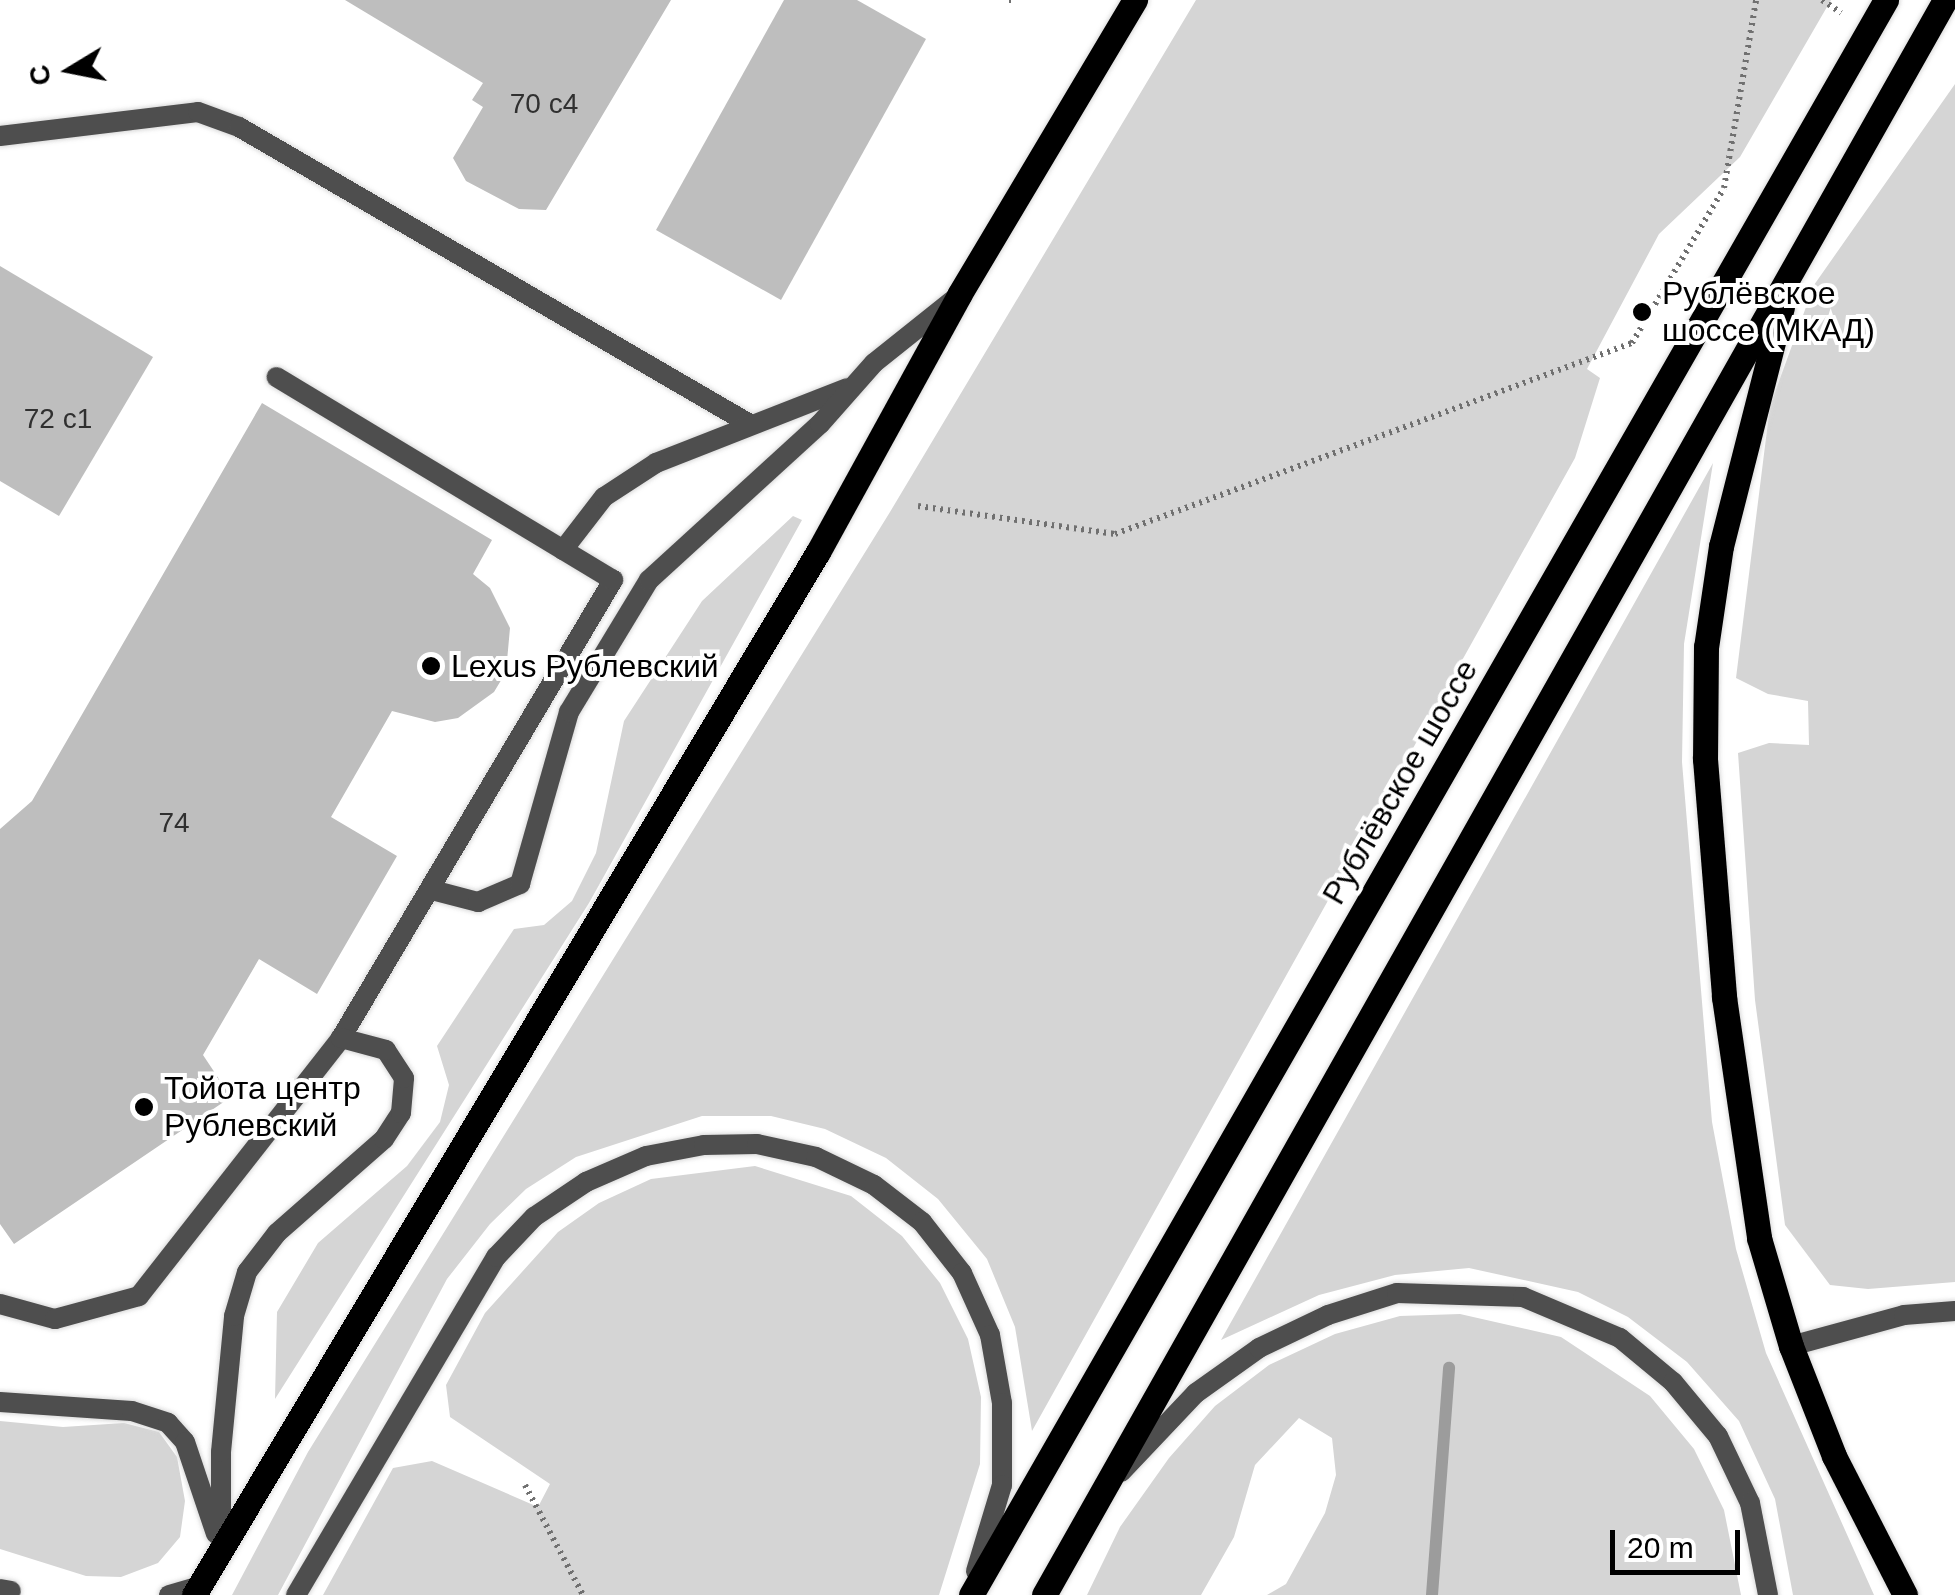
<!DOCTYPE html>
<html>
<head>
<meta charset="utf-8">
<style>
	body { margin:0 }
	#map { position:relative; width:1955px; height:1595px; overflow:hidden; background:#fff; font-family:Helvetica,sans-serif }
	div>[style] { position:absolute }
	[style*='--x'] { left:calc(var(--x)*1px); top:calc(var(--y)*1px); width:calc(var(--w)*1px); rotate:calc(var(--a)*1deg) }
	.green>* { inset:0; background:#d5d5d5 }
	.stream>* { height:12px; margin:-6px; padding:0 6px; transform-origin:6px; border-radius:6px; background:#9c9c9c }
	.building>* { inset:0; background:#bebebe }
	.path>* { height:6px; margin-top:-3px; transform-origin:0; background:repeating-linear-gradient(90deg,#707070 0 2.5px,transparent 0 7.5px) }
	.roads { filter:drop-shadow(0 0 2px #dbdbdb) drop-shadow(0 0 2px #dbdbdb) }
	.service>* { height:20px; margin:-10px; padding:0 10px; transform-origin:10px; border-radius:10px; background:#4e4e4e }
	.minor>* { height:20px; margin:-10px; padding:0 10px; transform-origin:10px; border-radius:10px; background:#4e4e4e }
	.tertiary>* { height:20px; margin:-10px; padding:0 10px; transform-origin:10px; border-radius:10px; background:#4e4e4e }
	.primary>* { height:25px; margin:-12.5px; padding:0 12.5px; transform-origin:12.5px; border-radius:12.5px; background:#000 }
	.dots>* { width:28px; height:28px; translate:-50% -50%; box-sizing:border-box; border:5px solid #fff; border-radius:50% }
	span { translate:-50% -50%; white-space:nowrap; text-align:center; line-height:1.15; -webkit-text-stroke:8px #fff; paint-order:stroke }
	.number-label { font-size:28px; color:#303030 }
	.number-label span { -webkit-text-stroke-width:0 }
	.poi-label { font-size:32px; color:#000 }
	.left { translate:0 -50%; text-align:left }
	.street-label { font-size:32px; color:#000 }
	.north { position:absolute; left:20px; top:20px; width:100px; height:100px; -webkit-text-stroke:8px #fff; paint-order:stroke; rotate:260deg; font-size:28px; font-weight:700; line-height:40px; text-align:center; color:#000 }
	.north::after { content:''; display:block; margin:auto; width:35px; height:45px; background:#000; clip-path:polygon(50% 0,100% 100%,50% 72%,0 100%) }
	.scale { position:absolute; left:1610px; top:1530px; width:130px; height:45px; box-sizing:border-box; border:5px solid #000; border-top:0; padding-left:12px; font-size:30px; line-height:35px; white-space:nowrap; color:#000; -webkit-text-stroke:8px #fff; paint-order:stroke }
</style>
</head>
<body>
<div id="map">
	<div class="green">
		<i style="clip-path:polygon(1196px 0,1831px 0,1740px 157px,1659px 234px,1587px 369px,1600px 378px,1575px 458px,1032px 1431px,1015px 1327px,987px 1259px,938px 1199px,886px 1158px,825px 1129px,771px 1116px,702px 1116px,576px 1157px,526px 1189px,490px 1224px,447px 1279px,278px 1595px,232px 1595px,308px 1452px,890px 512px)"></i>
		<i style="clip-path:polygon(1955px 84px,1955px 1282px,1868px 1289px,1830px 1285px,1785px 1225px,1755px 1000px,1738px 753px,1769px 743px,1809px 745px,1808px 701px,1768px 694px,1736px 678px,1770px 406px,1814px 285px)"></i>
		<i style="clip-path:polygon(1713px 463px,1684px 644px,1682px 762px,1712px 1122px,1736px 1249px,1766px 1353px,1874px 1595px,1793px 1595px,1775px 1499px,1739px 1421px,1687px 1362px,1628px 1317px,1578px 1292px,1469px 1268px,1395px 1275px,1319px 1295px,1221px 1340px)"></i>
		<i style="clip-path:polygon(793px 516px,802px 520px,589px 903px,275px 1399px,277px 1312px,318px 1243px,407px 1166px,440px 1122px,449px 1085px,437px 1046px,514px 929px,544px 925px,572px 901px,596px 853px,624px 721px,702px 601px)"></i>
		<i style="clip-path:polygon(755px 1166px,851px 1196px,902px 1236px,940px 1283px,968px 1339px,981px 1397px,980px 1464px,939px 1595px,323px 1595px,393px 1468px,432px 1461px,538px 1507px,550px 1484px,450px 1417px,446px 1385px,485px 1313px,558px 1232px,599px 1203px,651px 1179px)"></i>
		<i style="clip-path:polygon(1460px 1314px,1561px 1337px,1650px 1396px,1694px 1449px,1724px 1510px,1741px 1595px,1267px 1595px,1286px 1584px,1325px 1513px,1336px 1475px,1332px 1438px,1299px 1418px,1255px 1465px,1234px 1537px,1201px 1595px,1087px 1595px,1120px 1527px,1169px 1458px,1215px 1406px,1269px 1365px,1335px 1334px,1400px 1316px)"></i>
		<i style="clip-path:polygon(0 1421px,63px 1427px,124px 1423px,159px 1432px,177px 1457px,185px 1501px,180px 1537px,158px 1563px,121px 1577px,86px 1576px,0 1549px)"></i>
	</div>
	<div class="stream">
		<i style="--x:1432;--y:1595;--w:228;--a:-85.7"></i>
	</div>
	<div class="building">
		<i style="clip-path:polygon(345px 0,671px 0,546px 210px,519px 209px,466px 181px,453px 158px,483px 107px,472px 100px,483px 83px)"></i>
		<i style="clip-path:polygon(784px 0,857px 0,926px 39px,781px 300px,656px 230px)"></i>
		<i style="clip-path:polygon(0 266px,153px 357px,59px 516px,0 481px)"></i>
		<i style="clip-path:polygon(262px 403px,492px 540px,473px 574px,490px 588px,510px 628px,506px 672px,494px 692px,458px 718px,435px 722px,392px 711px,331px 817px,397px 856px,317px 994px,259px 959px,203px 1055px,231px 1097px,14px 1244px,0 1224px,0 829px,32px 801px)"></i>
	</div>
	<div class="path">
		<i style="--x:1009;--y:0;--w:7;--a:0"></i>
		<i style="--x:1822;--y:0;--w:23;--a:34"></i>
		<i style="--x:918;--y:506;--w:199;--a:8.1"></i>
		<i style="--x:1115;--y:534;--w:551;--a:-20.28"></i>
		<i style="--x:1632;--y:343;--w:180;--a:-59.3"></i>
		<i style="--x:1724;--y:188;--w:191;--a:-80.3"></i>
		<i style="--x:525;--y:1485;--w:124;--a:62.2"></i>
	</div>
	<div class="roads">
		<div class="service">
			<i style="--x:0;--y:136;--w:199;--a:-6.9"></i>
			<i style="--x:198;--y:112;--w:44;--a:20.1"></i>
			<i style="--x:239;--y:127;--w:589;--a:30.18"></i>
			<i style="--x:563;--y:550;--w:67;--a:-52.3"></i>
			<i style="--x:604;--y:497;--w:62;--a:-33.2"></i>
			<i style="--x:656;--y:463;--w:205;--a:-21.4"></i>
			<i style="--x:432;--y:890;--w:48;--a:14.6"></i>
			<i style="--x:478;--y:902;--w:46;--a:-23.2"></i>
			<i style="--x:520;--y:884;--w:179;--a:-74.1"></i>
			<i style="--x:569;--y:712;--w:154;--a:-58.8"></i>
			<i style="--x:649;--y:580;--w:231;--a:-42.4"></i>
			<i style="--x:820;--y:424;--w:81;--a:-48.5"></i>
			<i style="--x:874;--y:363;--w:101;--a:-38.6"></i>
			<i style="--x:0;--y:1304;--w:57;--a:15.3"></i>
			<i style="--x:55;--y:1319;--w:87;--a:-15.3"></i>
			<i style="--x:139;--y:1296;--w:328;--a:-51.9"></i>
			<i style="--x:341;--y:1038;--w:533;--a:-59.29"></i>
			<i style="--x:613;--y:580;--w:393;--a:-148.9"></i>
			<i style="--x:1791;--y:1346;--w:117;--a:-15.3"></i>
			<i style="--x:1904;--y:1315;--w:51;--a:-4.5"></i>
			<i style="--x:0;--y:1402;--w:132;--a:3.9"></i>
			<i style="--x:132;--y:1411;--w:38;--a:18"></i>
			<i style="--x:168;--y:1423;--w:25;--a:48"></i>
			<i style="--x:185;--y:1442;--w:97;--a:71.4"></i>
			<i style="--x:221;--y:1550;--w:98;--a:-90"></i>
			<i style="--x:221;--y:1452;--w:137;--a:-84.5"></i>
			<i style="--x:234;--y:1316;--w:46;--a:-73.5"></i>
			<i style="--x:247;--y:1272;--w:49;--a:-52.4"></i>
			<i style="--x:277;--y:1233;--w:142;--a:-41.3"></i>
			<i style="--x:384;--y:1139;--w:31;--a:-57"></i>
			<i style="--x:401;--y:1113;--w:35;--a:-85"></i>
			<i style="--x:404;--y:1078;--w:33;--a:-123"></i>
			<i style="--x:386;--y:1050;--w:47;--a:-165.1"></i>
			<i style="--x:169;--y:1595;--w:32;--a:-16"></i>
		</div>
		<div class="minor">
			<i style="--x:0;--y:1589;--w:11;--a:10"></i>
		</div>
		<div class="tertiary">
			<i style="--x:1121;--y:1472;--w:109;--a:-46.5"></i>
			<i style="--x:1196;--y:1393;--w:77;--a:-35.5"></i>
			<i style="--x:1259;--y:1348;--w:76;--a:-25.6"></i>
			<i style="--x:1328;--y:1315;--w:72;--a:-17.7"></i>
			<i style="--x:1397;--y:1293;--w:126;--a:1.8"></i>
			<i style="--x:1523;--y:1297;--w:105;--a:22.9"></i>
			<i style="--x:1620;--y:1338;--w:69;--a:39.7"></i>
			<i style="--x:1673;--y:1382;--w:70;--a:50.2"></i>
			<i style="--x:1718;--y:1436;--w:74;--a:64.5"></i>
			<i style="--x:1750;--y:1503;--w:94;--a:78.9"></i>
			<i style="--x:296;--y:1595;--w:393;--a:-59.4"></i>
			<i style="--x:496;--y:1257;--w:55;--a:-46.5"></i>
			<i style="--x:534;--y:1217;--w:63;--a:-33.9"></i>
			<i style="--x:586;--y:1182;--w:65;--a:-23.4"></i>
			<i style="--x:646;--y:1156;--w:59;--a:-10.7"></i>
			<i style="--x:704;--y:1145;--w:53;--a:-1.1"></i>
			<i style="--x:757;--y:1144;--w:60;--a:12.4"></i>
			<i style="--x:816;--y:1157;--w:64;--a:25.8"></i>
			<i style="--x:874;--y:1185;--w:61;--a:37.6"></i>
			<i style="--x:922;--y:1222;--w:65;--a:51.9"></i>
			<i style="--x:962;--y:1273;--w:68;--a:65.7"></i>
			<i style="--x:990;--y:1335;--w:69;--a:80"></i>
			<i style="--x:1002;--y:1403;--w:82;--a:90"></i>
			<i style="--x:1002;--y:1485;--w:90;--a:106.8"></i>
		</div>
		<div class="primary">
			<i style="--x:1782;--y:307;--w:247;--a:104.3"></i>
			<i style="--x:1721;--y:546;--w:102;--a:98.4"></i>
			<i style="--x:1706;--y:647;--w:112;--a:90.5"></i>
			<i style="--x:1705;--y:759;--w:239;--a:85.4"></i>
			<i style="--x:1724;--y:997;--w:244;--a:81.7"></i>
			<i style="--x:1759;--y:1238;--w:113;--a:73.5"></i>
			<i style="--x:1791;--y:1346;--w:118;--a:68.6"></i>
			<i style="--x:1834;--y:1456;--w:156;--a:62.9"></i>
			<i style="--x:194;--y:1595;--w:1215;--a:-59.11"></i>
			<i style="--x:818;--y:552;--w:293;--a:-61.2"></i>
			<i style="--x:959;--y:295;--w:344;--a:-59.2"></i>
			<i style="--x:971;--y:1595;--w:1839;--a:-60.16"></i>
			<i style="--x:1044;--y:1595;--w:1832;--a:-60.54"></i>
		</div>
	</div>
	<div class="dots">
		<i style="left:1642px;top:312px;background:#000"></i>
		<i style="left:431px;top:666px;background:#000"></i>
		<i style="left:144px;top:1107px;background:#000"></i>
	</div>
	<div class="number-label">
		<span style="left:544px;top:104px">70 с4</span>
		<span style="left:58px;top:419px">72 с1</span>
		<span style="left:174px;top:823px">74</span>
	</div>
	<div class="poi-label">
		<span class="left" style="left:1662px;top:312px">Рублёвское<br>шоссе (МКАД)</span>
		<span class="left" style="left:451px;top:666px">Lexus Рублевский</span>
		<span class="left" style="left:164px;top:1107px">Тойота центр<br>Рублевский</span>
	</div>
	<div class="street-label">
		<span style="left:1400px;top:782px;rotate:-60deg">Рублёвское шоссе</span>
	</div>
	<div class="north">С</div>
	<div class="scale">20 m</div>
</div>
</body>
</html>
